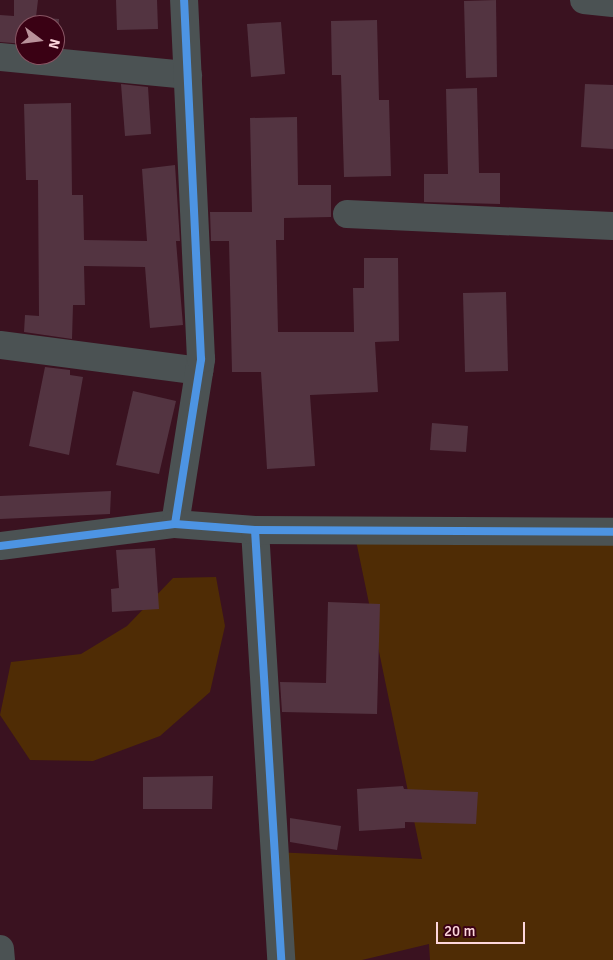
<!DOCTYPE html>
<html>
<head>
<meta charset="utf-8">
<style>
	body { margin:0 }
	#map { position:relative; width:613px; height:960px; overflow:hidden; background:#3a1220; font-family:Signika,sans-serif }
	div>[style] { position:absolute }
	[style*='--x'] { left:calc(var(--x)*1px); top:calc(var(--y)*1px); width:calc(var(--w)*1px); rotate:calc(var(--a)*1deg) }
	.green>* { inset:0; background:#4f2c05 }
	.building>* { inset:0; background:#533441 }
	.street>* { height:28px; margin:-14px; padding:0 14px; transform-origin:14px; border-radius:14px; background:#4b5253 }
	.cycleway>* { height:8px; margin:-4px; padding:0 4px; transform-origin:4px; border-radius:4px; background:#4d94e3 }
	span { translate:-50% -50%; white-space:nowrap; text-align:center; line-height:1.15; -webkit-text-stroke:4px #3a0114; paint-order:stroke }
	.north { position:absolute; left:15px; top:15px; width:50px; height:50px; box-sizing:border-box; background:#3a0114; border:1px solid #885664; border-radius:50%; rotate:105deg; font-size:14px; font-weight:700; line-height:20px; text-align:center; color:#fdd6dc }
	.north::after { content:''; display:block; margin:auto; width:18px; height:22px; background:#b9919a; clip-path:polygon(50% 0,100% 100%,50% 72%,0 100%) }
	.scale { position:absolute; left:436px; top:922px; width:89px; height:22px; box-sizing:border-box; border:2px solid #fdd6dc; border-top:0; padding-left:6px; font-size:15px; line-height:18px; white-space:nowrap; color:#fdd6dc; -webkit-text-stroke:4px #3a0114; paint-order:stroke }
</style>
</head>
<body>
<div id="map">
	<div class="green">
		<i style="clip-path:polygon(354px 531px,613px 541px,613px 960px,430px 960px,429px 944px,362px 960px,281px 960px,274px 852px,422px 859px)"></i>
		<i style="clip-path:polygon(216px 577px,225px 626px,210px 692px,160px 736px,93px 761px,30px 760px,0 715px,11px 662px,81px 654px,127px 626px,173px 578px)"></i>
	</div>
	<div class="building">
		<i style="clip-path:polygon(14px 0,38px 0,36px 17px,59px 19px,58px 47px,55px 47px,55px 25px,25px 25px,25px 44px,0 42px,0 15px,14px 16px)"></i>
		<i style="clip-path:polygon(116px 0,157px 0,158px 29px,117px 30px)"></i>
		<i style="clip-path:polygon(496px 0,497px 77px,466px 78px,464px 1px)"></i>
		<i style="clip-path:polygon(377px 20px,379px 100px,389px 100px,391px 176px,344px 177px,341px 75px,332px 75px,331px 21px)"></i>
		<i style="clip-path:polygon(281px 22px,285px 74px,251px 77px,247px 24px)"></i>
		<i style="clip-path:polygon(121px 84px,148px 87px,151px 134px,125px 136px)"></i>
		<i style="clip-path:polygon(585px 84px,613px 85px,613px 149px,581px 147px)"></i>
		<i style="clip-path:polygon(477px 88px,479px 173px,500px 173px,500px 204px,424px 202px,424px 174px,448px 174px,446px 89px)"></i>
		<i style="clip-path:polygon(71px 103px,72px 195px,83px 195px,84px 240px,147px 241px,142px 169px,175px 165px,180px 241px,176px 241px,183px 325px,150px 328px,145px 267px,84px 266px,85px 305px,73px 305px,72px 339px,24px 332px,25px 315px,39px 316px,38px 180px,26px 180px,24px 104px)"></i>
		<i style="clip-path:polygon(297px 117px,298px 185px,331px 185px,331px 217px,284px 218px,284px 240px,276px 240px,278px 332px,354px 332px,353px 288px,364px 288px,364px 258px,398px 258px,399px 341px,375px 342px,378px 392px,310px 395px,315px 466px,267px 469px,261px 372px,232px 372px,229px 241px,211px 241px,210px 212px,252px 212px,250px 118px)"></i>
		<i style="clip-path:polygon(506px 292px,508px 371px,465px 372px,463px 293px)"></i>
		<i style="clip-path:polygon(45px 367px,70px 370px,70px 375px,83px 377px,69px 455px,29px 446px)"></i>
		<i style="clip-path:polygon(133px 391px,176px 401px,159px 474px,116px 465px)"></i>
		<i style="clip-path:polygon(432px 423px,468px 426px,466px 452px,430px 450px)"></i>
		<i style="clip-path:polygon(111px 491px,110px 514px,0 519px,0 496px)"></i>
		<i style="clip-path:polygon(155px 548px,159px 609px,112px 612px,111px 589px,119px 588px,116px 550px)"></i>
		<i style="clip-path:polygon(328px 602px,380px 604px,377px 714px,282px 712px,280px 682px,326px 683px)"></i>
		<i style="clip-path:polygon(213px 776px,212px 809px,143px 809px,143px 777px)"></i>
		<i style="clip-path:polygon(403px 786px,404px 789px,478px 792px,476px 824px,405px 822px,405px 828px,359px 831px,357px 789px)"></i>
		<i style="clip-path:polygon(290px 818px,341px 826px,337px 850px,290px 842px)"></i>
	</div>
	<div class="street">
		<i style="--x:584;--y:0;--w:29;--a:6"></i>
		<i style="--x:0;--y:57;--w:189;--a:5.5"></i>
		<i style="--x:347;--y:214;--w:266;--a:2.6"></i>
		<i style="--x:0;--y:345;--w:201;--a:7.4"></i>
		<i style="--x:175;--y:524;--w:167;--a:-81"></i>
		<i style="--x:201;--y:359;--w:359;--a:-92.7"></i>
		<i style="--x:255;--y:530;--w:431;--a:86.5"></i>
		<i style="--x:0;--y:546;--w:176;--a:-7.2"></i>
		<i style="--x:175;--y:524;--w:80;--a:4.3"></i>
		<i style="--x:255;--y:530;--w:358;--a:0.3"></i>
		<i style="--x:0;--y:949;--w:11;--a:85"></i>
	</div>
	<div class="cycleway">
		<i style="--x:175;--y:524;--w:167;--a:-81"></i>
		<i style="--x:201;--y:359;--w:359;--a:-92.7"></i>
		<i style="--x:255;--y:530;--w:431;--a:86.5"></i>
		<i style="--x:0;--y:546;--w:176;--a:-7.2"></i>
		<i style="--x:175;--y:524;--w:80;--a:4.3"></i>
		<i style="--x:255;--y:530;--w:358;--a:0.3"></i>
	</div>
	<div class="north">N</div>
	<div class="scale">20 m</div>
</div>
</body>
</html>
